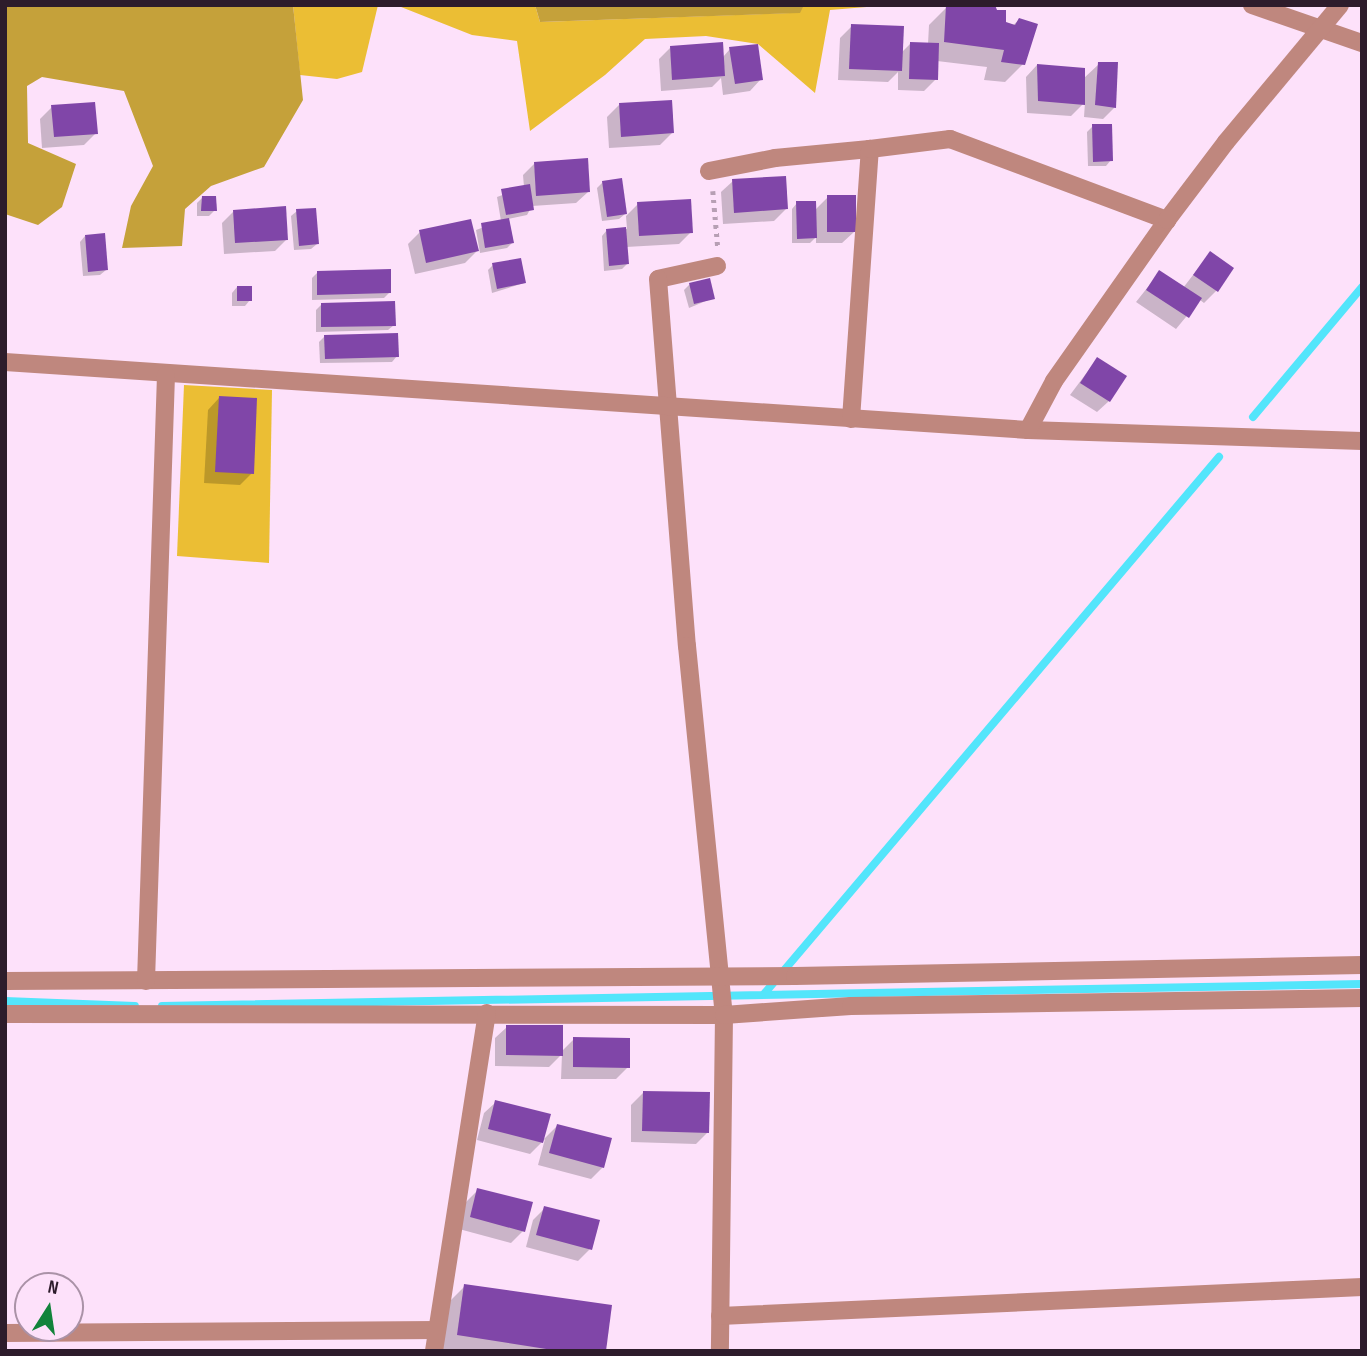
<!DOCTYPE html>
<html>
<head>
<meta charset="utf-8">
<style>
	body { margin:0 }
	#map { position:relative; width:1367px; height:1356px; overflow:hidden; background:#fde1fa; font-family:"Sofia Sans Condensed",sans-serif }
	div>[style] { position:absolute }
	[style*='--x'] { left:calc(var(--x)*1px); top:calc(var(--y)*1px); width:calc(var(--w)*1px); rotate:calc(var(--a)*1deg) }
	.green>* { inset:0; background:#ebbe34 }
	.forest>* { inset:0; background:#c5a13a }
	.shadow>* { inset:0; background:#0003 }
	.stream>* { height:8px; margin:-4px; padding:0 4px; transform-origin:4px; border-radius:4px; background:#53e5fb }
	.building>* { inset:0; background:#8046a8 }
	.path>* { height:4.5px; margin-top:-2.25px; transform-origin:0; background:repeating-linear-gradient(90deg,#b79fb4 0 3.5px,transparent 0 8.5px) }
	.minor>* { height:18px; margin:-9px; padding:0 9px; transform-origin:9px; border-radius:9px; background:#bf877e }
	span { translate:-50% -50%; white-space:nowrap; text-align:center; line-height:1.15; -webkit-text-stroke:7px #fde1fa; paint-order:stroke }
	.frame { position:absolute; inset:0; border:7px solid #2d1c2b; pointer-events:none }
	.north { position:absolute; left:14px; top:1272px; width:70px; height:70px; box-sizing:border-box; background:#fde1fa; border:2px solid #aa92a7; border-radius:50%; rotate:12deg; font-size:19px; font-weight:700; line-height:28px; text-align:center; color:#2d1c2b }
	.north::after { content:''; display:block; margin:auto; width:24px; height:32px; background:#12833b; clip-path:polygon(50% 0,100% 100%,50% 72%,0 100%) }
</style>
</head>
<body>
<div id="map">
	<div class="green">
		<i style="clip-path:polygon(293px 5px,378px 5px,362px 72px,337px 79px,300px 75px)"></i>
		<i style="clip-path:polygon(396px 5px,535px 5px,540px 22px,790px 13px,795px 5px,891px 5px,830px 10px,815px 93px,758px 44px,706px 36px,645px 39px,605px 75px,530px 131px,517px 41px,472px 35px)"></i>
		<i style="clip-path:polygon(184px 385px,272px 390px,269px 563px,177px 556px)"></i>
	</div>
	<div class="forest">
		<i style="clip-path:polygon(5px 5px,293px 5px,303px 100px,264px 167px,211px 186px,185px 209px,182px 246px,122px 248px,131px 206px,153px 166px,124px 91px,42px 77px,27px 86px,28px 143px,76px 164px,62px 207px,38px 225px,5px 214px)"></i>
		<i style="clip-path:polygon(535px 5px,804px 5px,800px 13px,540px 22px)"></i>
	</div>
	<div class="shadow">
		<i style="clip-path:polygon(947px 7px,1012px 26px,1019px 20px,1023px 64px,1005px 82px,984px 80px,987px 67px,937px 61px,936px 79px,924px 91px,898px 90px,898px 72px,888px 82px,838px 80px,840px 38px,852px 26px,901px 53px,910px 44px,928px 44px,929px 25px)"></i>
		<i style="clip-path:polygon(671px 47px,723px 57px,730px 49px,761px 79px,750px 91px,723px 95px,721px 78px,712px 87px,661px 91px,659px 59px)"></i>
		<i style="clip-path:polygon(1099px 64px,1115px 107px,1103px 119px,1084px 117px,1085px 102px,1071px 116px,1027px 113px,1026px 77px,1037px 65px,1083px 79px)"></i>
		<i style="clip-path:polygon(619px 105px,672px 133px,660px 145px,609px 148px,607px 117px)"></i>
		<i style="clip-path:polygon(52px 107px,96px 133px,84px 145px,42px 148px,40px 119px)"></i>
		<i style="clip-path:polygon(1093px 126px,1111px 160px,1106px 166px,1088px 166px,1087px 132px)"></i>
		<i style="clip-path:polygon(535px 163px,588px 192px,576px 203px,532px 206px,527px 215px,508px 219px,512px 243px,507px 248px,480px 253px,476px 230px,501px 221px,497px 197px,524px 187px,523px 175px)"></i>
		<i style="clip-path:polygon(733px 181px,786px 209px,774px 221px,723px 224px,721px 192px)"></i>
		<i style="clip-path:polygon(603px 182px,625px 214px,619px 219px,602px 221px,597px 188px)"></i>
		<i style="clip-path:polygon(828px 197px,854px 232px,842px 243px,816px 243px,816px 237px,810px 243px,792px 243px,792px 209px,797px 203px,815px 210px)"></i>
		<i style="clip-path:polygon(202px 198px,215px 210px,209px 216px,197px 216px,197px 203px)"></i>
		<i style="clip-path:polygon(638px 204px,691px 232px,679px 244px,626px 247px,628px 263px,622px 269px,604px 271px,602px 236px,607px 230px,627px 229px,626px 216px)"></i>
		<i style="clip-path:polygon(234px 211px,287px 239px,275px 251px,224px 254px,222px 223px)"></i>
		<i style="clip-path:polygon(297px 211px,317px 244px,311px 249px,294px 250px,291px 216px)"></i>
		<i style="clip-path:polygon(420px 232px,477px 251px,465px 263px,415px 274px,408px 244px)"></i>
		<i style="clip-path:polygon(85px 236px,106px 270px,100px 275px,83px 276px,80px 242px)"></i>
		<i style="clip-path:polygon(1210px 253px,1232px 268px,1216px 291px,1204px 303px,1200px 300px,1176px 329px,1136px 302px,1159px 273px,1183px 288px)"></i>
		<i style="clip-path:polygon(493px 265px,524px 283px,492px 293px,488px 270px)"></i>
		<i style="clip-path:polygon(317px 273px,390px 292px,384px 298px,312px 300px,312px 278px)"></i>
		<i style="clip-path:polygon(690px 284px,713px 298px,689px 308px,684px 290px)"></i>
		<i style="clip-path:polygon(237px 287px,250px 300px,245px 306px,232px 306px,232px 293px)"></i>
		<i style="clip-path:polygon(321px 305px,394px 325px,388px 330px,316px 332px,316px 310px)"></i>
		<i style="clip-path:polygon(325px 336px,397px 356px,392px 362px,320px 363px,319px 342px)"></i>
		<i style="clip-path:polygon(1097px 359px,1109px 401px,1097px 412px,1070px 395px)"></i>
		<i style="clip-path:polygon(219px 398px,252px 473px,240px 485px,204px 483px,208px 410px)"></i>
		<i style="clip-path:polygon(507px 1027px,561px 1052px,574px 1039px,628px 1067px,616px 1079px,561px 1079px,562px 1054px,549px 1067px,495px 1066px,495px 1038px)"></i>
		<i style="clip-path:polygon(643px 1093px,708px 1132px,696px 1144px,631px 1142px,631px 1105px)"></i>
		<i style="clip-path:polygon(496px 1102px,542px 1141px,557px 1126px,603px 1167px,591px 1179px,538px 1165px,545px 1139px,530px 1154px,477px 1140px,484px 1113px)"></i>
		<i style="clip-path:polygon(478px 1190px,523px 1231px,511px 1243px,459px 1229px,466px 1202px)"></i>
		<i style="clip-path:polygon(545px 1208px,590px 1249px,578px 1261px,526px 1247px,533px 1220px)"></i>
		<i style="clip-path:polygon(465px 1286px,604px 1351px,440px 1351px,447px 1304px)"></i>
	</div>
	<div class="stream">
		<i style="--x:1253;--y:417;--w:170;--a:-50"></i>
		<i style="--x:764;--y:994;--w:704;--a:-49.73"></i>
		<i style="--x:5;--y:1001;--w:130;--a:2.2"></i>
		<i style="--x:162;--y:1006;--w:1200;--a:-1.05"></i>
	</div>
	<div class="building">
		<i style="clip-path:polygon(946px 5px,995px 5px,997px 10px,1006px 10px,1006px 22px,1015px 25px,1019px 18px,1038px 24px,1025px 65px,1001px 62px,1004px 50px,944px 42px)"></i>
		<i style="clip-path:polygon(851px 24px,904px 26px,902px 71px,849px 69px)"></i>
		<i style="clip-path:polygon(723px 42px,725px 76px,672px 80px,670px 46px)"></i>
		<i style="clip-path:polygon(910px 42px,939px 43px,938px 80px,909px 79px)"></i>
		<i style="clip-path:polygon(758px 44px,763px 80px,735px 84px,729px 47px)"></i>
		<i style="clip-path:polygon(1098px 62px,1118px 62px,1116px 108px,1095px 105px)"></i>
		<i style="clip-path:polygon(1037px 64px,1085px 68px,1085px 105px,1038px 101px)"></i>
		<i style="clip-path:polygon(672px 100px,674px 133px,621px 137px,619px 103px)"></i>
		<i style="clip-path:polygon(95px 102px,98px 134px,54px 137px,51px 105px)"></i>
		<i style="clip-path:polygon(1092px 124px,1112px 124px,1113px 161px,1093px 162px)"></i>
		<i style="clip-path:polygon(588px 158px,590px 192px,536px 196px,534px 162px)"></i>
		<i style="clip-path:polygon(786px 176px,788px 209px,734px 213px,732px 179px)"></i>
		<i style="clip-path:polygon(622px 178px,627px 214px,607px 217px,602px 181px)"></i>
		<i style="clip-path:polygon(530px 184px,534px 210px,506px 215px,501px 189px)"></i>
		<i style="clip-path:polygon(827px 195px,856px 195px,856px 232px,827px 232px)"></i>
		<i style="clip-path:polygon(202px 196px,216px 196px,217px 211px,201px 211px)"></i>
		<i style="clip-path:polygon(691px 199px,693px 233px,639px 236px,637px 202px)"></i>
		<i style="clip-path:polygon(796px 201px,816px 201px,817px 238px,797px 239px)"></i>
		<i style="clip-path:polygon(286px 206px,288px 240px,235px 243px,233px 210px)"></i>
		<i style="clip-path:polygon(316px 208px,319px 244px,299px 246px,296px 209px)"></i>
		<i style="clip-path:polygon(509px 218px,514px 243px,485px 248px,481px 223px)"></i>
		<i style="clip-path:polygon(471px 219px,479px 251px,426px 263px,419px 230px)"></i>
		<i style="clip-path:polygon(626px 227px,629px 264px,609px 266px,606px 229px)"></i>
		<i style="clip-path:polygon(105px 233px,108px 270px,88px 272px,85px 235px)"></i>
		<i style="clip-path:polygon(1210px 251px,1234px 268px,1218px 292px,1193px 275px)"></i>
		<i style="clip-path:polygon(521px 258px,526px 283px,497px 289px,492px 263px)"></i>
		<i style="clip-path:polygon(391px 269px,391px 293px,317px 295px,317px 271px)"></i>
		<i style="clip-path:polygon(1159px 270px,1202px 298px,1189px 318px,1146px 290px)"></i>
		<i style="clip-path:polygon(710px 278px,715px 299px,694px 304px,689px 283px)"></i>
		<i style="clip-path:polygon(237px 286px,252px 286px,252px 301px,237px 301px)"></i>
		<i style="clip-path:polygon(395px 301px,396px 326px,321px 327px,321px 303px)"></i>
		<i style="clip-path:polygon(398px 333px,399px 357px,325px 359px,324px 335px)"></i>
		<i style="clip-path:polygon(1097px 357px,1127px 376px,1110px 402px,1080px 383px)"></i>
		<i style="clip-path:polygon(219px 396px,257px 398px,254px 474px,215px 472px)"></i>
		<i style="clip-path:polygon(506px 1025px,563px 1025px,563px 1056px,506px 1055px)"></i>
		<i style="clip-path:polygon(573px 1037px,630px 1038px,630px 1068px,573px 1067px)"></i>
		<i style="clip-path:polygon(643px 1091px,710px 1092px,709px 1133px,642px 1131px)"></i>
		<i style="clip-path:polygon(495px 1100px,551px 1114px,543px 1143px,488px 1129px)"></i>
		<i style="clip-path:polygon(557px 1124px,612px 1138px,604px 1168px,549px 1153px)"></i>
		<i style="clip-path:polygon(477px 1188px,533px 1202px,525px 1232px,470px 1217px)"></i>
		<i style="clip-path:polygon(544px 1206px,600px 1220px,592px 1250px,536px 1235px)"></i>
		<i style="clip-path:polygon(464px 1284px,612px 1305px,606px 1351px,559px 1351px,457px 1335px)"></i>
	</div>
	<div class="path">
		<i style="--x:713;--y:191;--w:57;--a:85"></i>
	</div>
	<div class="minor">
		<i style="--x:1252;--y:5;--w:116;--a:19.1"></i>
		<i style="--x:709;--y:171;--w:67;--a:-11.1"></i>
		<i style="--x:775;--y:158;--w:95;--a:-5.4"></i>
		<i style="--x:717;--y:266;--w:60;--a:167.6"></i>
		<i style="--x:658;--y:279;--w:368;--a:85.5"></i>
		<i style="--x:687;--y:646;--w:371;--a:84.3"></i>
		<i style="--x:724;--y:1015;--w:336;--a:90.7"></i>
		<i style="--x:5;--y:362;--w:1025;--a:3.8"></i>
		<i style="--x:1028;--y:430;--w:334;--a:1.9"></i>
		<i style="--x:851;--y:419;--w:271;--a:-86"></i>
		<i style="--x:870;--y:149;--w:81;--a:-7.1"></i>
		<i style="--x:950;--y:139;--w:232;--a:20.5"></i>
		<i style="--x:1028;--y:430;--w:55;--a:-62"></i>
		<i style="--x:1054;--y:381;--w:197;--a:-54.9"></i>
		<i style="--x:1167;--y:220;--w:98;--a:-52.9"></i>
		<i style="--x:1226;--y:142;--w:178;--a:-50.2"></i>
		<i style="--x:5;--y:981;--w:790;--a:-0.36"></i>
		<i style="--x:795;--y:976;--w:567;--a:-1.11"></i>
		<i style="--x:146;--y:981;--w:606;--a:-88.11"></i>
		<i style="--x:5;--y:1014;--w:719;--a:0.08"></i>
		<i style="--x:724;--y:1015;--w:127;--a:-4.1"></i>
		<i style="--x:851;--y:1006;--w:511;--a:-0.9"></i>
		<i style="--x:720;--y:1316;--w:643;--a:-2.59"></i>
		<i style="--x:5;--y:1333;--w:432;--a:-0.4"></i>
		<i style="--x:434;--y:1351;--w:342;--a:-81.1"></i>
	</div>
	<div class="frame"></div>
	<div class="north">N</div>
</div>
</body>
</html>
